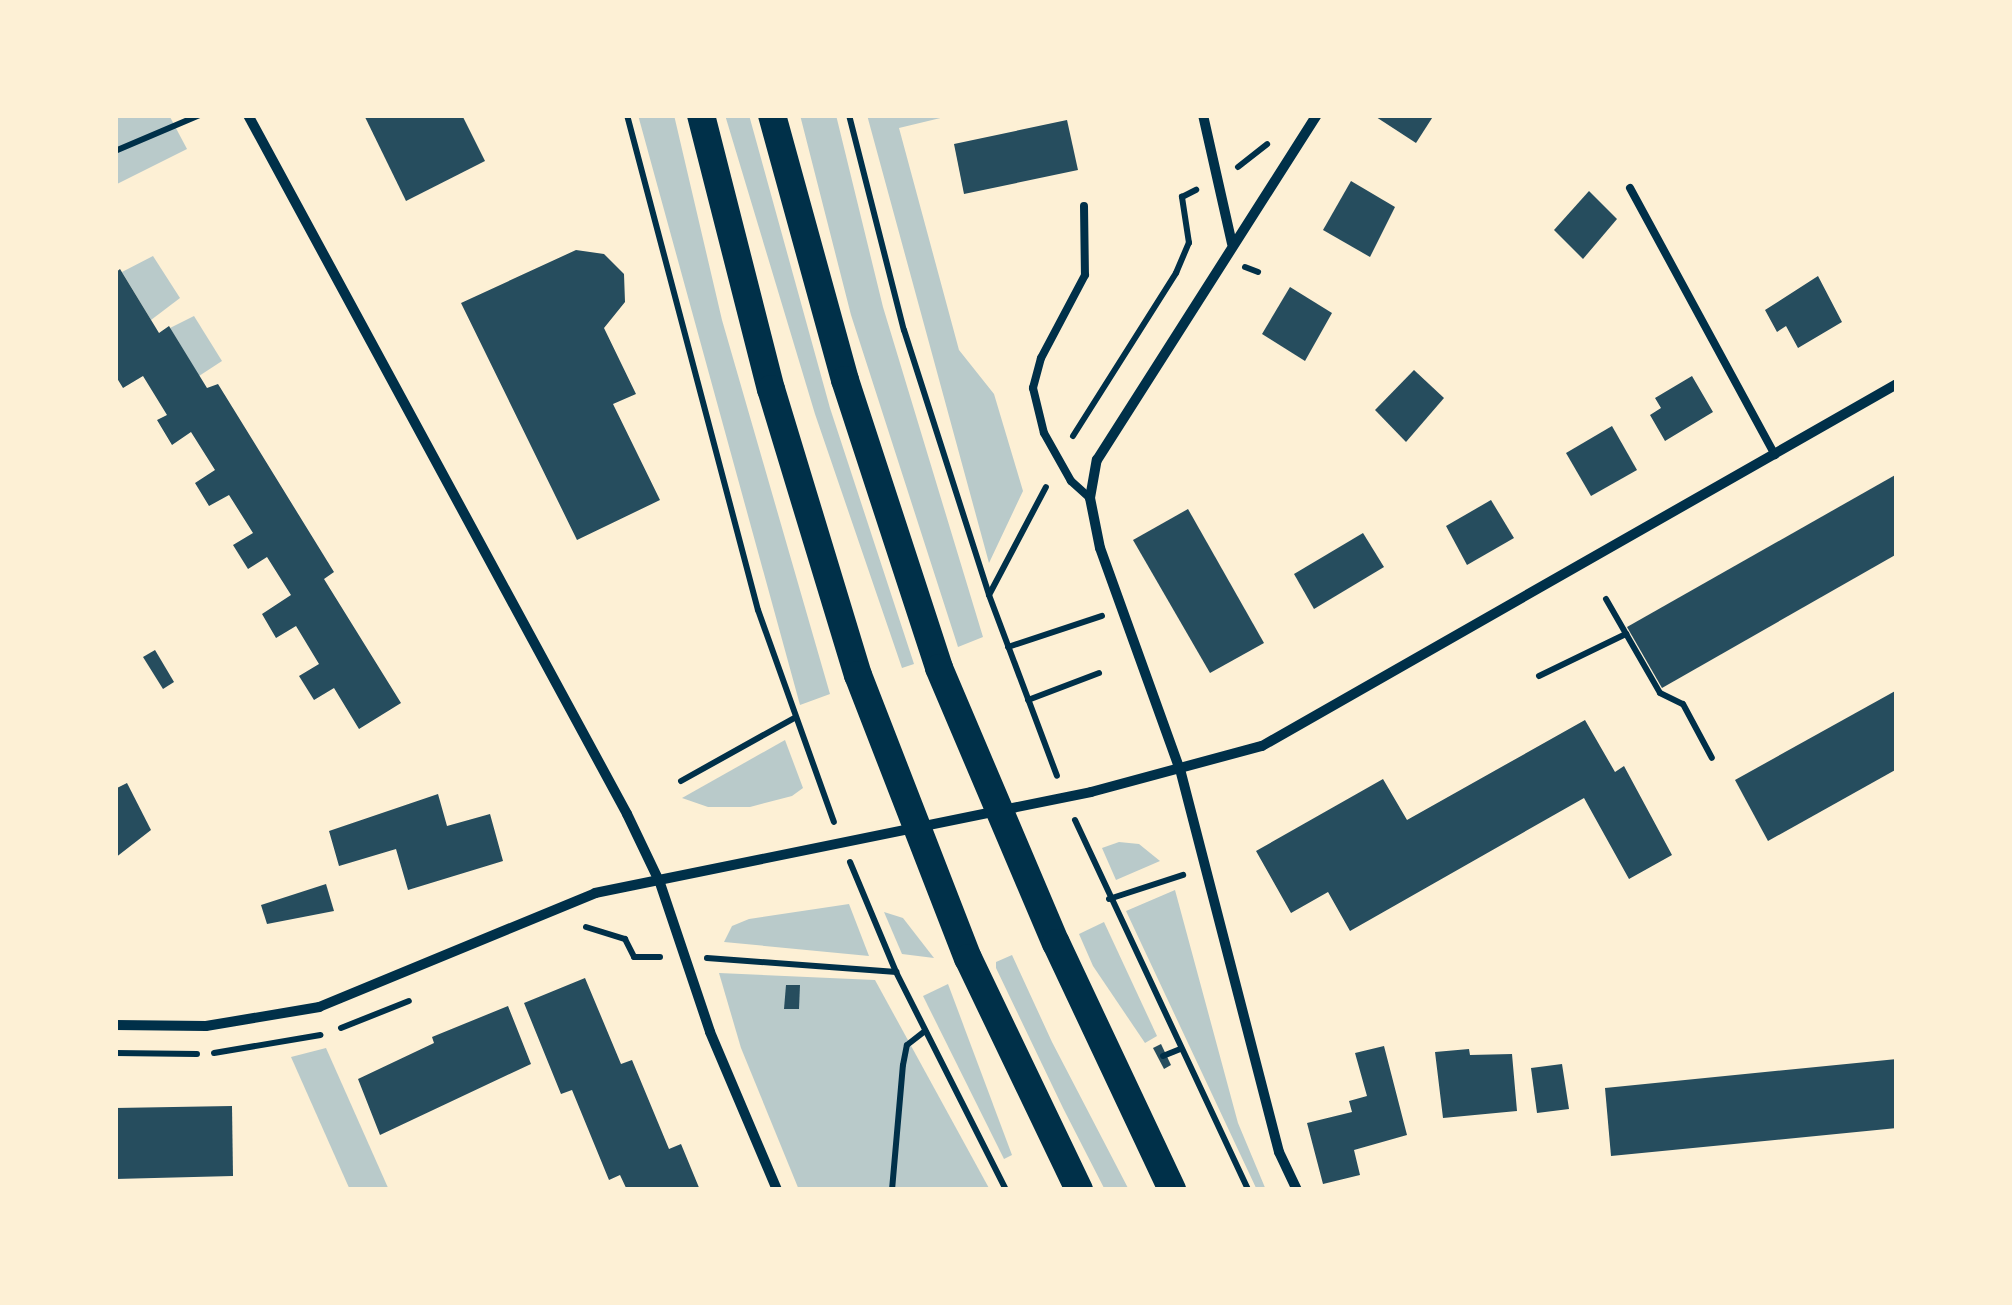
<!DOCTYPE html>
<html>
<head>
<meta charset="utf-8">
<style>
	body { margin:0 }
	#map { position:relative; width:2012px; height:1305px; overflow:hidden; background:#fdf0d5; font-family:Inter,sans-serif }
	div>[style] { position:absolute }
	[style*='--x'] { left:calc(var(--x)*1px); top:calc(var(--y)*1px); width:calc(var(--w)*1px); rotate:calc(var(--a)*1deg) }
	.green>* { inset:0; background:#b9caca }
	.building>* { inset:0; background:#264d5e }
	.path>* { height:6px; margin:-3px; padding:0 3px; transform-origin:3px; border-radius:3px; background:#003049 }
	.service>* { height:8px; margin:-4px; padding:0 4px; transform-origin:4px; border-radius:4px; background:#003049 }
	.minor>* { height:10px; margin:-5px; padding:0 5px; transform-origin:5px; border-radius:5px; background:#003049 }
	.trunk>* { height:28px; margin:-14px; padding:0 14px; transform-origin:14px; border-radius:14px; background:#003049 }
	span { translate:-50% -50%; white-space:nowrap; text-align:center; line-height:1.15; -webkit-text-stroke:8px #fdf0d5; paint-order:stroke }
	.frame { position:absolute; inset:0; border:118px solid #fdf0d5; pointer-events:none }
</style>
</head>
<body>
<div id="map">
	<div class="green">
		<i style="clip-path:polygon(115px 115px,169px 115px,187px 149px,115px 185px)"></i>
		<i style="clip-path:polygon(638px 115px,674px 115px,722px 320px,830px 694px,800px 705px)"></i>
		<i style="clip-path:polygon(725px 115px,749px 115px,830px 408px,914px 664px,902px 668px,815px 414px)"></i>
		<i style="clip-path:polygon(800px 115px,836px 115px,883px 307px,983px 637px,958px 647px,851px 315px)"></i>
		<i style="clip-path:polygon(867px 115px,953px 115px,899px 128px,959px 350px,994px 394px,1023px 491px,989px 563px)"></i>
		<i style="clip-path:polygon(153px 256px,180px 298px,151px 320px,122px 272px)"></i>
		<i style="clip-path:polygon(194px 316px,222px 361px,199px 376px,170px 328px)"></i>
		<i style="clip-path:polygon(785px 740px,803px 788px,792px 796px,750px 807px,708px 807px,682px 798px)"></i>
		<i style="clip-path:polygon(1119px 842px,1139px 844px,1160px 861px,1116px 880px,1102px 848px)"></i>
		<i style="clip-path:polygon(1175px 890px,1238px 1123px,1266px 1190px,1257px 1190px,1126px 911px)"></i>
		<i style="clip-path:polygon(849px 904px,869px 956px,724px 942px,732px 926px,749px 919px)"></i>
		<i style="clip-path:polygon(884px 912px,903px 918px,934px 958px,902px 954px)"></i>
		<i style="clip-path:polygon(1104px 922px,1157px 1036px,1145px 1043px,1093px 966px,1079px 934px)"></i>
		<i style="clip-path:polygon(1012px 955px,1052px 1042px,1129px 1190px,1105px 1190px,1063px 1108px,996px 968px,996px 962px)"></i>
		<i style="clip-path:polygon(719px 973px,875px 980px,990px 1190px,799px 1190px,741px 1048px)"></i>
		<i style="clip-path:polygon(948px 984px,1012px 1155px,1004px 1159px,923px 996px)"></i>
		<i style="clip-path:polygon(326px 1048px,389px 1190px,350px 1190px,291px 1057px)"></i>
	</div>
	<div class="building">
		<i style="clip-path:polygon(364px 115px,462px 115px,485px 161px,406px 201px)"></i>
		<i style="clip-path:polygon(1373px 115px,1434px 115px,1416px 143px)"></i>
		<i style="clip-path:polygon(1067px 120px,1078px 170px,964px 194px,954px 144px)"></i>
		<i style="clip-path:polygon(1351px 181px,1395px 207px,1370px 257px,1323px 230px)"></i>
		<i style="clip-path:polygon(1589px 191px,1617px 219px,1583px 259px,1554px 230px)"></i>
		<i style="clip-path:polygon(576px 250px,604px 254px,624px 274px,625px 302px,604px 328px,636px 394px,613px 404px,660px 500px,577px 540px,461px 303px)"></i>
		<i style="clip-path:polygon(120px 269px,159px 333px,169px 326px,207px 388px,218px 384px,334px 572px,324px 579px,401px 703px,359px 729px,334px 688px,314px 700px,299px 676px,319px 664px,296px 626px,276px 638px,262px 614px,291px 595px,267px 557px,248px 569px,233px 545px,253px 533px,229px 495px,209px 506px,195px 483px,215px 470px,191px 432px,172px 445px,157px 420px,167px 415px,143px 376px,123px 388px,115px 375px,115px 273px)"></i>
		<i style="clip-path:polygon(1818px 276px,1842px 322px,1798px 348px,1786px 326px,1777px 332px,1765px 310px)"></i>
		<i style="clip-path:polygon(1290px 287px,1332px 313px,1305px 361px,1262px 334px)"></i>
		<i style="clip-path:polygon(1414px 370px,1444px 398px,1406px 442px,1375px 410px)"></i>
		<i style="clip-path:polygon(1692px 376px,1713px 412px,1665px 441px,1650px 415px,1661px 408px,1655px 398px)"></i>
		<i style="clip-path:polygon(1612px 426px,1637px 470px,1591px 496px,1566px 453px)"></i>
		<i style="clip-path:polygon(1897px 474px,1897px 554px,1662px 688px,1627px 627px)"></i>
		<i style="clip-path:polygon(1491px 500px,1514px 538px,1467px 565px,1446px 526px)"></i>
		<i style="clip-path:polygon(1188px 509px,1264px 643px,1210px 673px,1133px 540px)"></i>
		<i style="clip-path:polygon(1363px 533px,1384px 567px,1314px 609px,1294px 574px)"></i>
		<i style="clip-path:polygon(155px 650px,174px 682px,163px 689px,143px 657px)"></i>
		<i style="clip-path:polygon(1897px 690px,1897px 769px,1768px 841px,1735px 780px)"></i>
		<i style="clip-path:polygon(1585px 720px,1615px 772px,1624px 766px,1672px 855px,1629px 879px,1584px 798px,1350px 931px,1328px 892px,1291px 913px,1256px 851px,1383px 779px,1407px 820px)"></i>
		<i style="clip-path:polygon(127px 783px,151px 830px,115px 858px,115px 789px)"></i>
		<i style="clip-path:polygon(438px 794px,447px 826px,490px 814px,503px 861px,408px 890px,396px 849px,339px 866px,329px 831px)"></i>
		<i style="clip-path:polygon(326px 884px,334px 911px,267px 924px,261px 905px)"></i>
		<i style="clip-path:polygon(585px 978px,621px 1064px,632px 1060px,669px 1149px,681px 1144px,700px 1190px,627px 1190px,620px 1175px,609px 1180px,572px 1090px,561px 1094px,524px 1003px)"></i>
		<i style="clip-path:polygon(786px 985px,800px 985px,799px 1009px,784px 1009px)"></i>
		<i style="clip-path:polygon(508px 1006px,531px 1064px,380px 1135px,358px 1079px,434px 1043px,432px 1037px)"></i>
		<i style="clip-path:polygon(1161px 1044px,1171px 1065px,1164px 1069px,1153px 1048px)"></i>
		<i style="clip-path:polygon(1384px 1046px,1407px 1135px,1354px 1150px,1360px 1175px,1323px 1184px,1307px 1123px,1352px 1112px,1349px 1101px,1367px 1096px,1355px 1053px)"></i>
		<i style="clip-path:polygon(1469px 1049px,1470px 1055px,1512px 1054px,1517px 1111px,1443px 1118px,1435px 1052px)"></i>
		<i style="clip-path:polygon(1897px 1059px,1897px 1128px,1611px 1156px,1605px 1088px)"></i>
		<i style="clip-path:polygon(1562px 1064px,1569px 1109px,1537px 1113px,1531px 1068px)"></i>
		<i style="clip-path:polygon(232px 1106px,233px 1176px,115px 1179px,115px 1108px)"></i>
	</div>
	<div class="path">
		<i style="--x:627;--y:115;--w:512;--a:75.18"></i>
		<i style="--x:758;--y:610;--w:225;--a:70.3"></i>
		<i style="--x:849;--y:115;--w:222;--a:75.7"></i>
		<i style="--x:904;--y:330;--w:278;--a:72.2"></i>
		<i style="--x:989;--y:595;--w:193;--a:69.4"></i>
		<i style="--x:115;--y:151;--w:92;--a:-23"></i>
		<i style="--x:1238;--y:167;--w:37;--a:-38"></i>
		<i style="--x:1245;--y:267;--w:14;--a:21"></i>
		<i style="--x:1073;--y:436;--w:193;--a:-57.7"></i>
		<i style="--x:1176;--y:273;--w:33;--a:-67"></i>
		<i style="--x:1189;--y:243;--w:47;--a:-98.7"></i>
		<i style="--x:1182;--y:197;--w:16;--a:-27"></i>
		<i style="--x:989;--y:595;--w:122;--a:-62.2"></i>
		<i style="--x:1606;--y:599;--w:108;--a:60.1"></i>
		<i style="--x:1660;--y:693;--w:25;--a:26"></i>
		<i style="--x:1683;--y:704;--w:61;--a:61.8"></i>
		<i style="--x:1008;--y:647;--w:99;--a:-18.3"></i>
		<i style="--x:1539;--y:676;--w:97;--a:-25.8"></i>
		<i style="--x:1028;--y:700;--w:76;--a:-20.8"></i>
		<i style="--x:681;--y:781;--w:129;--a:-29.1"></i>
		<i style="--x:1075;--y:820;--w:408;--a:64.9"></i>
		<i style="--x:850;--y:862;--w:119;--a:67.3"></i>
		<i style="--x:896;--y:972;--w:244;--a:63.2"></i>
		<i style="--x:1109;--y:899;--w:78;--a:-18"></i>
		<i style="--x:586;--y:927;--w:41;--a:17.1"></i>
		<i style="--x:625;--y:939;--w:20;--a:63"></i>
		<i style="--x:634;--y:957;--w:26;--a:0"></i>
		<i style="--x:707;--y:958;--w:190;--a:4.2"></i>
		<i style="--x:341;--y:1028;--w:73;--a:-21.7"></i>
		<i style="--x:115;--y:1053;--w:82;--a:0.7"></i>
		<i style="--x:214;--y:1053;--w:108;--a:-9.6"></i>
		<i style="--x:1163;--y:1056;--w:18;--a:-22"></i>
		<i style="--x:892;--y:1190;--w:125;--a:-85"></i>
		<i style="--x:903;--y:1065;--w:20;--a:-79"></i>
		<i style="--x:907;--y:1045;--w:23;--a:-38"></i>
	</div>
	<div class="service">
		<i style="--x:1630;--y:188;--w:304;--a:61.5"></i>
		<i style="--x:1084;--y:206;--w:69;--a:89.2"></i>
		<i style="--x:1085;--y:275;--w:94;--a:117.9"></i>
		<i style="--x:1041;--y:358;--w:31;--a:105"></i>
		<i style="--x:1033;--y:388;--w:46;--a:76.3"></i>
		<i style="--x:1044;--y:433;--w:55;--a:60.6"></i>
		<i style="--x:1071;--y:481;--w:25;--a:42"></i>
	</div>
	<div class="minor">
		<i style="--x:248;--y:115;--w:795;--a:61.53"></i>
		<i style="--x:627;--y:814;--w:76;--a:64.4"></i>
		<i style="--x:660;--y:883;--w:157;--a:71.4"></i>
		<i style="--x:710;--y:1032;--w:172;--a:67"></i>
		<i style="--x:1203;--y:115;--w:132;--a:77.3"></i>
		<i style="--x:115;--y:1025;--w:91;--a:0.6"></i>
		<i style="--x:206;--y:1026;--w:115;--a:-9.5"></i>
		<i style="--x:319;--y:1007;--w:299;--a:-22.4"></i>
		<i style="--x:595;--y:893;--w:506;--a:-11.51"></i>
		<i style="--x:1091;--y:792;--w:177;--a:-15.1"></i>
		<i style="--x:1262;--y:746;--w:731;--a:-29.69"></i>
		<i style="--x:1297;--y:1190;--w:42;--a:-115.3"></i>
		<i style="--x:1279;--y:1152;--w:395;--a:-104.5"></i>
		<i style="--x:1180;--y:770;--w:236;--a:-109.8"></i>
		<i style="--x:1100;--y:548;--w:51;--a:-101.3"></i>
		<i style="--x:1090;--y:498;--w:39;--a:-80"></i>
		<i style="--x:1097;--y:460;--w:409;--a:-57.5"></i>
	</div>
	<div class="trunk">
		<i style="--x:701;--y:115;--w:283;--a:75.7"></i>
		<i style="--x:771;--y:389;--w:299;--a:73.1"></i>
		<i style="--x:858;--y:675;--w:304;--a:68.8"></i>
		<i style="--x:968;--y:958;--w:257;--a:64.4"></i>
		<i style="--x:772;--y:115;--w:275;--a:74.6"></i>
		<i style="--x:845;--y:380;--w:303;--a:71.9"></i>
		<i style="--x:939;--y:668;--w:299;--a:67"></i>
		<i style="--x:1056;--y:943;--w:273;--a:64.8"></i>
	</div>
	<div class="frame"></div>
</div>
</body>
</html>
